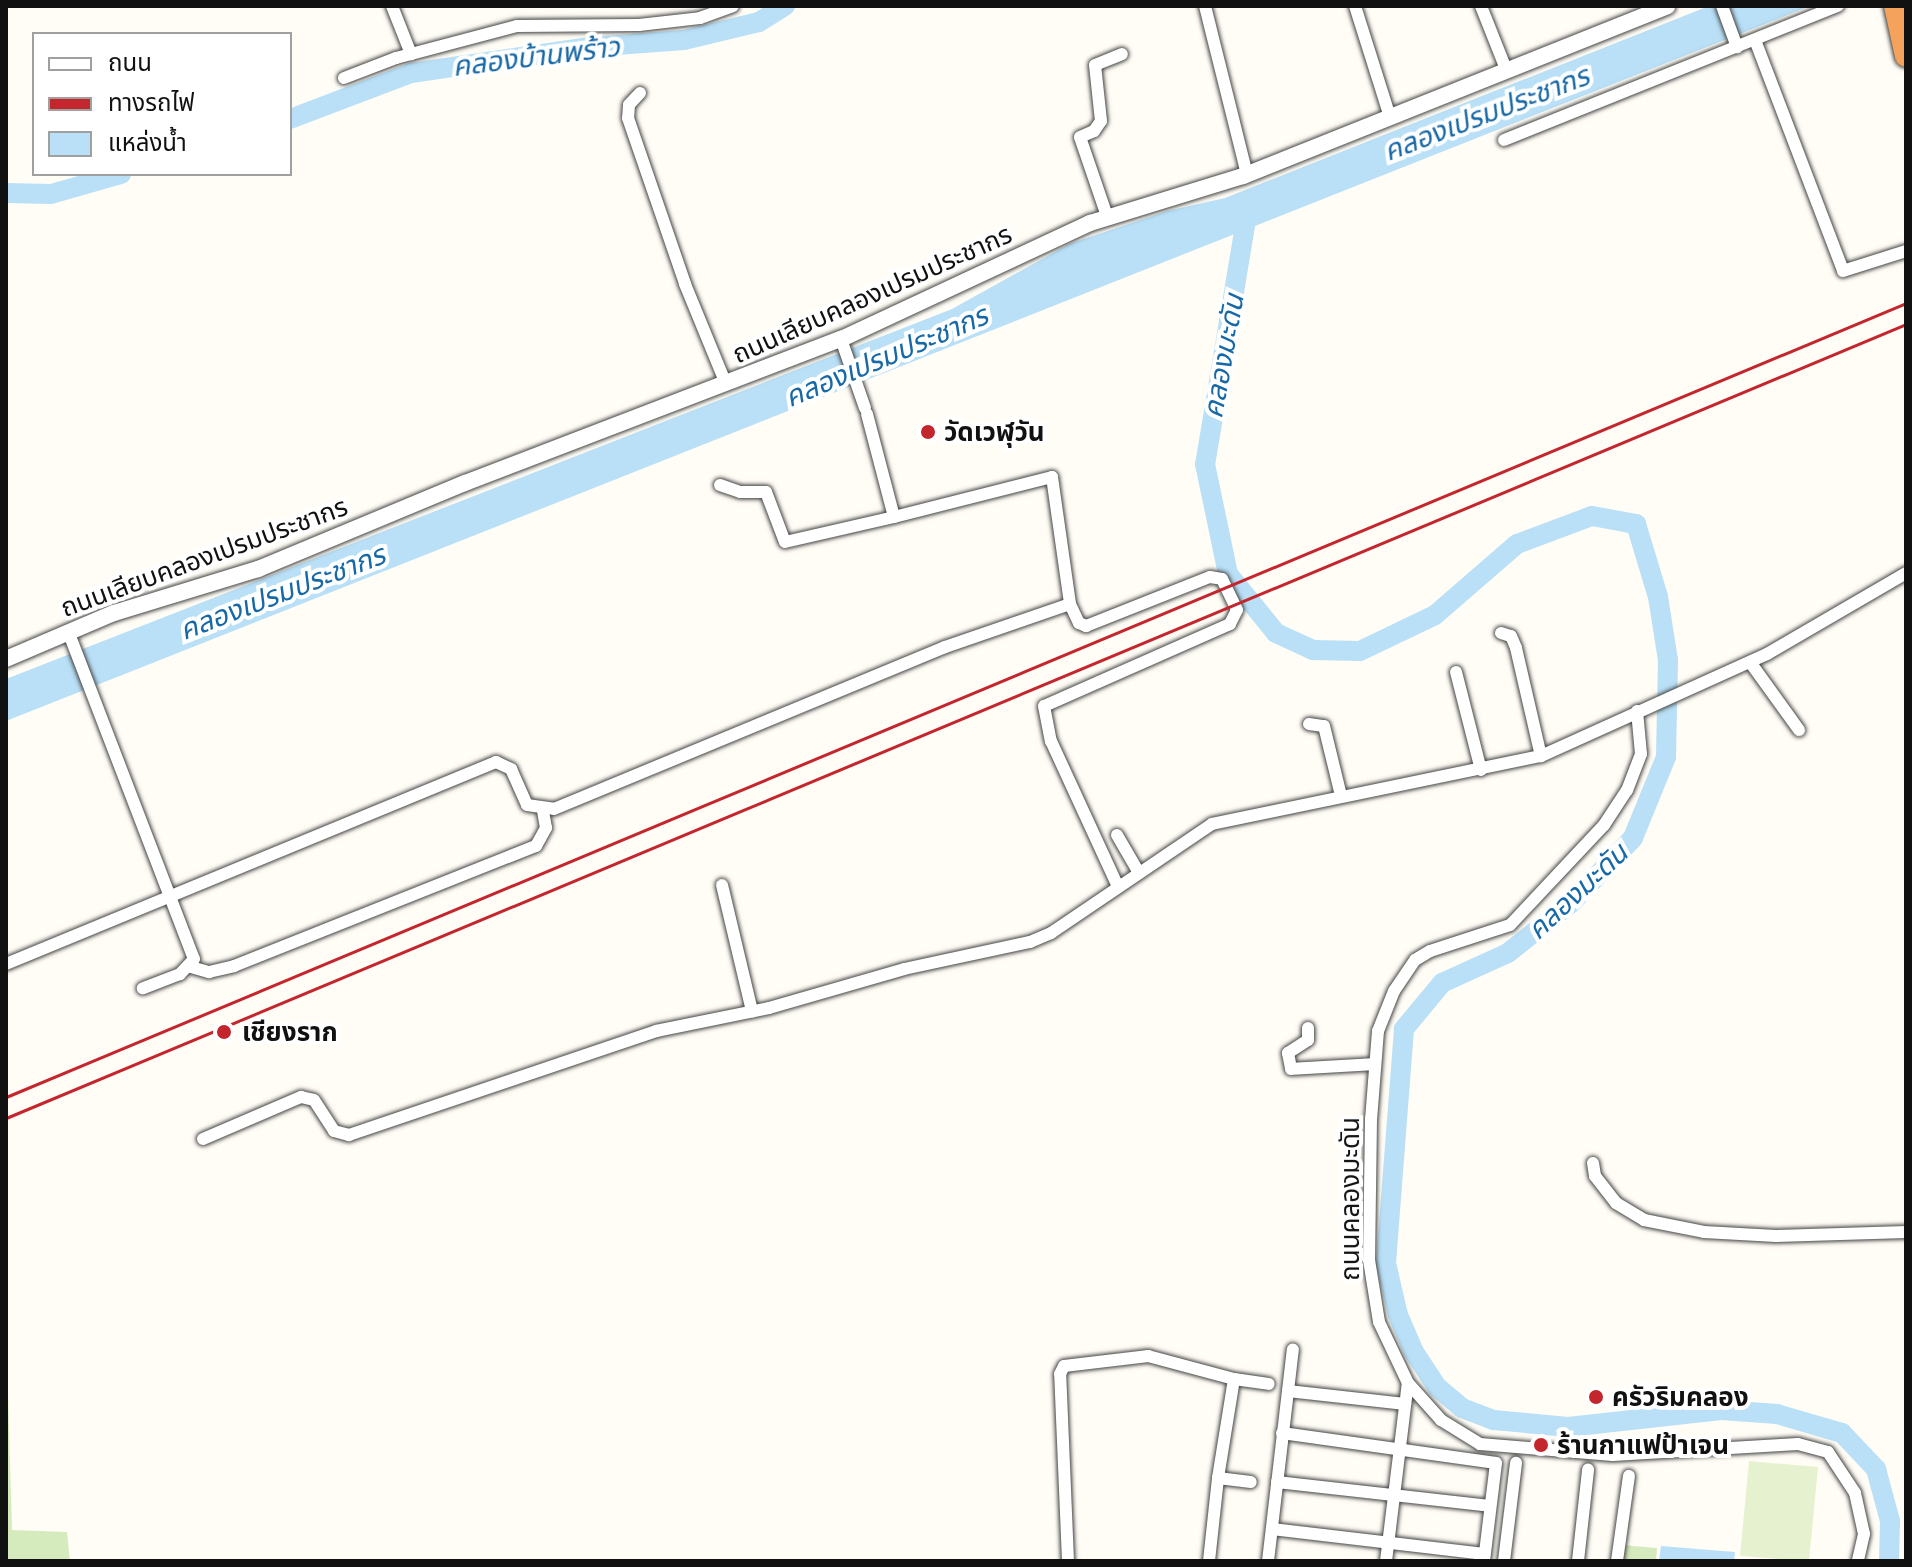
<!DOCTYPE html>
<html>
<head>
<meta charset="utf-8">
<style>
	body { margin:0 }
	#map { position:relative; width:1912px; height:1567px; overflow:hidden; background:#fffdf5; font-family:"IBM Plex Serif","Noto Sans Thai",serif }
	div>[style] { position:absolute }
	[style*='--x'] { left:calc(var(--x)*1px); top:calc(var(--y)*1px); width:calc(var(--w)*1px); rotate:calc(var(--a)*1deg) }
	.green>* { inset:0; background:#d5ebbd }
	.pitch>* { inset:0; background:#e6f2cf }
	.water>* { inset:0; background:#b9e0f7 }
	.river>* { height:20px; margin:-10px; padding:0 10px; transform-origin:10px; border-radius:10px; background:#b9e0f7 }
	.roads { filter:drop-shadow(0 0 2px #444) drop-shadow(0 0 2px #444) }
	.minor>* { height:12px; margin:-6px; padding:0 6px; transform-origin:6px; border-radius:6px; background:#fff }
	.tertiary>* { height:16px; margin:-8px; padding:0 8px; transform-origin:8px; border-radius:8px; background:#fff }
	.motorway>* { height:22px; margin:-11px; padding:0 11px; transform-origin:11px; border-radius:11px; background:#f5a25d }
	.rail>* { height:3px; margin:-1.5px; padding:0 1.5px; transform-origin:1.5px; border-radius:1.5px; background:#c4262e }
	.dots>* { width:22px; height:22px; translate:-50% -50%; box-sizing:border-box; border:4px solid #fff; border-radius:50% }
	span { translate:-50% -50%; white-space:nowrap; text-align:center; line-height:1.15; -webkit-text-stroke:8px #fff; paint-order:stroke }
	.street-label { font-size:26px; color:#111 }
	.poi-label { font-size:26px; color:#111; font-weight:700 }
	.left { translate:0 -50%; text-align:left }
	.water-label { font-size:28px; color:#1768a6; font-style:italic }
	.frame { position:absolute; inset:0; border:8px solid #111; pointer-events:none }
	.legend { position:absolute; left:32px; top:32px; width:260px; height:144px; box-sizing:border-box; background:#fff; border:2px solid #a0a0a0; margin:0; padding:10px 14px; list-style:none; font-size:24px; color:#111 }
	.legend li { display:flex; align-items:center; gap:16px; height:40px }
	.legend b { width:40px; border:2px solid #a0a0a0 }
</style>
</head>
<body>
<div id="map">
	<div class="green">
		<i style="clip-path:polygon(7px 1359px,12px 1530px,67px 1532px,70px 1561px,6px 1561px)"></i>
		<i style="clip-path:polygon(1621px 1545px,1657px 1548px,1656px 1561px,1619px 1561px)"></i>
	</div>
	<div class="pitch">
		<i style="clip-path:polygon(1749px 1461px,1818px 1467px,1809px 1561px,1740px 1556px)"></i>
	</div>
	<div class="water">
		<i style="clip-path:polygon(1709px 6px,1810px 6px,6px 721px,6px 679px,952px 309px,1069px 244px,1167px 211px,1225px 198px)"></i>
		<i style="clip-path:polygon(1661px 1546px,1735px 1552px,1734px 1561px,1659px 1561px)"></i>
	</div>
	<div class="river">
		<i style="--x:290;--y:119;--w:129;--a:-20.8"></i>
		<i style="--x:411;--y:73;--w:181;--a:-8.3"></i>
		<i style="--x:590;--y:47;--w:94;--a:-4.3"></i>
		<i style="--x:684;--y:40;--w:77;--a:-13.5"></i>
		<i style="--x:759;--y:22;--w:31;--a:-32"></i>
		<i style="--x:6;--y:193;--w:45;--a:1.3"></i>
		<i style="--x:51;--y:194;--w:73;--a:-15.9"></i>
		<i style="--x:1248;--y:208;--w:260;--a:99.5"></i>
		<i style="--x:1205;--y:464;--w:112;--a:78.2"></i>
		<i style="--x:1228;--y:574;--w:76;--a:50.9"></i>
		<i style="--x:1276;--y:633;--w:41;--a:24.7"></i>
		<i style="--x:1313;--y:650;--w:47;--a:1.2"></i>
		<i style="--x:1360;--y:651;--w:83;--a:-25.6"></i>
		<i style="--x:1435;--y:615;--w:108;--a:-40.9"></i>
		<i style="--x:1517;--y:544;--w:80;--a:-20.5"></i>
		<i style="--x:1592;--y:516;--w:45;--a:10.3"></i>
		<i style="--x:1636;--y:524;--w:76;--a:73.2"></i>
		<i style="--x:1658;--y:597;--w:64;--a:81"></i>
		<i style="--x:1668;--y:660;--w:97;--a:91.2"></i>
		<i style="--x:1666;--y:757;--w:87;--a:112.2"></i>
		<i style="--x:1633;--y:838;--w:90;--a:133.6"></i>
		<i style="--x:1571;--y:903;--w:80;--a:141.6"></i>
		<i style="--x:1508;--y:953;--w:72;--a:155.6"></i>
		<i style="--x:1442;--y:983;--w:60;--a:129.6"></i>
		<i style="--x:1404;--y:1029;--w:235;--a:94.4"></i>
		<i style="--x:1386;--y:1263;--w:53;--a:77"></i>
		<i style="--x:1398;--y:1315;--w:40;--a:66.6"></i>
		<i style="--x:1414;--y:1352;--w:42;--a:56.7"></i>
		<i style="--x:1437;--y:1387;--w:33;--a:40"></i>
		<i style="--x:1462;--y:1408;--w:34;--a:21"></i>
		<i style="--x:1494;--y:1420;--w:74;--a:5.4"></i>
		<i style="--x:1568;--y:1427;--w:154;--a:-6.3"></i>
		<i style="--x:1721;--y:1410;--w:56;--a:4.1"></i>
		<i style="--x:1777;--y:1414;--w:68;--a:16.3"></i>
		<i style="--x:1842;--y:1433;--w:50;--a:46.6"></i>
		<i style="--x:1876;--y:1469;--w:54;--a:74.9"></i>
		<i style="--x:1890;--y:1521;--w:40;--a:91.4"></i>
	</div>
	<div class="roads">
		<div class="minor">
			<i style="--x:392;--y:6;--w:52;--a:68.4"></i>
			<i style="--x:1205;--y:6;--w:174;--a:76"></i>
			<i style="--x:1355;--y:6;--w:116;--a:72.5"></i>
			<i style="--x:1481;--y:6;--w:68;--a:68.4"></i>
			<i style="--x:1722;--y:6;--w:44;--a:69.9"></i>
			<i style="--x:1755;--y:40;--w:247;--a:69.1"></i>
			<i style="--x:1843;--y:271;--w:66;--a:-17.6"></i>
			<i style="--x:344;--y:78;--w:56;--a:-21"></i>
			<i style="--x:396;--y:58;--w:125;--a:-14.8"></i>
			<i style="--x:517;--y:26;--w:122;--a:-0.5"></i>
			<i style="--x:639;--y:25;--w:61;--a:-6.5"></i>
			<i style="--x:700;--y:18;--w:35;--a:-20"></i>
			<i style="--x:640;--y:93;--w:16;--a:133"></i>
			<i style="--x:629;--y:105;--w:13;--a:94"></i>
			<i style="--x:628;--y:118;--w:176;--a:71"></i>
			<i style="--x:685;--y:284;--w:108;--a:67.7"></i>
			<i style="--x:1504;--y:140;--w:360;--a:-21.9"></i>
			<i style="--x:1107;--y:216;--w:83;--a:-108.9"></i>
			<i style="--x:1080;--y:137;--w:15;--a:-23"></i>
			<i style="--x:1094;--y:131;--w:12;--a:-55"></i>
			<i style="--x:1101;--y:121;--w:56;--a:-96.1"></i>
			<i style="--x:1095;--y:65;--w:29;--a:-22"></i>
			<i style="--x:841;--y:339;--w:73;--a:70.8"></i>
			<i style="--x:867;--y:414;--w:106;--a:75.3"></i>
			<i style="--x:894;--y:517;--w:163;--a:-14.2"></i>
			<i style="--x:1052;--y:477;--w:128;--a:81.9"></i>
			<i style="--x:1070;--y:604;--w:21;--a:65"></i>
			<i style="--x:1079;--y:623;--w:8;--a:23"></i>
			<i style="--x:1086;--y:626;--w:133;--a:-21.6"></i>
			<i style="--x:1210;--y:577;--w:12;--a:9"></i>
			<i style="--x:1222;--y:579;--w:34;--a:64"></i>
			<i style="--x:1237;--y:610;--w:16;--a:117"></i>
			<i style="--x:1230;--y:624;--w:203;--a:156.2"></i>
			<i style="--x:1044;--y:706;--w:36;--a:79"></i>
			<i style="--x:1051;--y:741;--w:161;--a:65.3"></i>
			<i style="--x:720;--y:485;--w:21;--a:19"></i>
			<i style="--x:740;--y:492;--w:26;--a:0"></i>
			<i style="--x:766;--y:492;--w:53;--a:69.2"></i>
			<i style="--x:785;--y:542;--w:112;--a:-12.9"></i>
			<i style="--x:68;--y:631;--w:351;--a:69"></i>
			<i style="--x:194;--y:959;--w:21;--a:133"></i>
			<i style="--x:180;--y:974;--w:40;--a:159"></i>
			<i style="--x:1501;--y:633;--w:10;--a:17"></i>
			<i style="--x:1511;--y:636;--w:13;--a:67"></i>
			<i style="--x:1516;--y:648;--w:111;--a:77"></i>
			<i style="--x:1750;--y:662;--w:84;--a:54.2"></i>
			<i style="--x:1456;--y:672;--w:101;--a:75.7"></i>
			<i style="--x:1637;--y:711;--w:43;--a:84.7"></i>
			<i style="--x:1641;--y:754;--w:39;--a:111"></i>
			<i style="--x:1627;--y:790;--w:42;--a:123.3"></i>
			<i style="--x:1604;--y:825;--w:137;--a:133.2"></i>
			<i style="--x:1510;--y:925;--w:84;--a:162"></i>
			<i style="--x:1430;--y:951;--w:17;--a:149"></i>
			<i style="--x:1415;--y:960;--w:37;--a:124"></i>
			<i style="--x:1394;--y:991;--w:43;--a:111.8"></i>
			<i style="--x:1378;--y:1031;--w:88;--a:94.5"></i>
			<i style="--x:1371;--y:1119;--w:141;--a:90.8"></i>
			<i style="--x:1369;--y:1260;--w:63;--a:80.8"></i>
			<i style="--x:1379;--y:1322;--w:68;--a:64.6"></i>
			<i style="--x:1408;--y:1383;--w:50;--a:48.3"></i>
			<i style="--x:1441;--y:1420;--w:46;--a:31.6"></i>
			<i style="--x:1480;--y:1444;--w:133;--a:4.7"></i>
			<i style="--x:1613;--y:1455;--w:185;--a:-3.4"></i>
			<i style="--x:1798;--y:1444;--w:31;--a:15"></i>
			<i style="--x:1828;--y:1452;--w:49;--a:56.6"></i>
			<i style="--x:1855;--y:1493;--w:42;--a:77.6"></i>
			<i style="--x:1864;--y:1534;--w:28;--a:103"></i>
			<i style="--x:1309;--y:724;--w:15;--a:8"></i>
			<i style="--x:1324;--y:726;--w:72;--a:76.3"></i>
			<i style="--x:1117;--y:835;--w:44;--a:59.9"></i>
			<i style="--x:722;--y:885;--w:130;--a:76.6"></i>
			<i style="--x:6;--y:964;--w:530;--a:-22.4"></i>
			<i style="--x:496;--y:762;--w:17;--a:25"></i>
			<i style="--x:511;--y:769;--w:39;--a:66"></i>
			<i style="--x:527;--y:805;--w:27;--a:8"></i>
			<i style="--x:554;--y:809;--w:423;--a:-22.5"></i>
			<i style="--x:945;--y:647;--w:132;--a:-19"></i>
			<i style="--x:191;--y:967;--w:19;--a:16"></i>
			<i style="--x:209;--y:972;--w:26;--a:-13"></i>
			<i style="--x:234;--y:966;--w:325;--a:-21.7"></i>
			<i style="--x:536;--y:846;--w:21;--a:-61"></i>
			<i style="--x:546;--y:828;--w:17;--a:-100"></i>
			<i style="--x:1308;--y:1028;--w:12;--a:90"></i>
			<i style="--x:1308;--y:1040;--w:24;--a:147"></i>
			<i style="--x:1288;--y:1053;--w:16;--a:79"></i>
			<i style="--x:1291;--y:1069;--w:83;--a:-3.4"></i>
			<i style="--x:203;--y:1139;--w:107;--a:-23.2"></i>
			<i style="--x:301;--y:1097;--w:13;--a:13"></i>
			<i style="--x:314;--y:1100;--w:37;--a:57"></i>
			<i style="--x:334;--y:1131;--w:16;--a:15"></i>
			<i style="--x:349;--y:1135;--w:324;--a:-18.7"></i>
			<i style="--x:656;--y:1031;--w:115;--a:-11.5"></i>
			<i style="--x:769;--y:1008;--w:141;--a:-16.1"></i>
			<i style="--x:904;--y:969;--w:129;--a:-12.1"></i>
			<i style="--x:1030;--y:942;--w:23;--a:-23"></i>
			<i style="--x:1051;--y:933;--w:194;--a:-34.1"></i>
			<i style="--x:1212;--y:824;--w:336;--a:-11.7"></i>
			<i style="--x:1541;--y:756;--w:248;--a:-24.3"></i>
			<i style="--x:1767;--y:654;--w:161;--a:-30.2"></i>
			<i style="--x:1593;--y:1163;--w:13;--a:81"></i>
			<i style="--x:1595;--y:1176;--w:34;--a:52"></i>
			<i style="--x:1616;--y:1203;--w:33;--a:31"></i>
			<i style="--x:1644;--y:1220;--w:61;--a:11.3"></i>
			<i style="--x:1704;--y:1232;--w:72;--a:3.2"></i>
			<i style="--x:1776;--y:1236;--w:130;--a:-1.8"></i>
			<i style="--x:1234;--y:1379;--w:35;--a:8"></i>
			<i style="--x:1288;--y:1391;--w:118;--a:6.3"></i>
			<i style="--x:1282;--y:1433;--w:216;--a:8"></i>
			<i style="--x:1496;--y:1463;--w:99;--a:97"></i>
			<i style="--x:1277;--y:1482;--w:214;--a:6.4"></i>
			<i style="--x:1272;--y:1529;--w:214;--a:6.7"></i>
			<i style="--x:1068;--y:1561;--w:187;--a:-92.4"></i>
			<i style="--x:1060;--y:1374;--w:9;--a:-63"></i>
			<i style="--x:1064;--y:1366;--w:85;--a:-6.8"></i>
			<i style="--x:1148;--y:1356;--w:89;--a:15"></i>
			<i style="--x:1234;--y:1379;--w:100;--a:99.2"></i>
			<i style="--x:1209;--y:1561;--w:83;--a:-83.8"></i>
			<i style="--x:1218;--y:1478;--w:33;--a:7"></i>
			<i style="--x:1268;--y:1561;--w:213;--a:-83.3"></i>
			<i style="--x:1386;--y:1561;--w:179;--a:-83"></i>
			<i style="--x:1504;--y:1561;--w:99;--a:-83"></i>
			<i style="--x:1578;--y:1561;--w:92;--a:-83.7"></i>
			<i style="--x:1617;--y:1561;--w:86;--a:-82"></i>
		</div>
		<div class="tertiary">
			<i style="--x:6;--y:659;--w:117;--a:-23.1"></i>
			<i style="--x:114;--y:613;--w:151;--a:-17"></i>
			<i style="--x:258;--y:569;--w:224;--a:-22.6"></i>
			<i style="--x:465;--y:483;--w:403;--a:-21"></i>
			<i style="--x:841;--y:339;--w:275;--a:-25"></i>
			<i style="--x:1090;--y:223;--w:160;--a:-17.1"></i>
			<i style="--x:1243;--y:176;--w:457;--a:-21.8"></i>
		</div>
		<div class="motorway">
			<i style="--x:1895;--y:6;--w:51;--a:77.6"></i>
		</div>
	</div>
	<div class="rail">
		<i style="--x:6;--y:1097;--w:2059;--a:-22.68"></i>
		<i style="--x:6;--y:1118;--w:2059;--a:-22.68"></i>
	</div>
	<div class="dots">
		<i style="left:928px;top:432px;background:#c4262e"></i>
		<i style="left:224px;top:1032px;background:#c4262e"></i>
		<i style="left:1596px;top:1397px;background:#c4262e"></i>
		<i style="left:1541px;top:1445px;background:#c4262e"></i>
	</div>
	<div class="street-label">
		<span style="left:872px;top:294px;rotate:-24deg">ถนนเลียบคลองเปรมประชากร</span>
		<span style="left:204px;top:557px;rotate:-20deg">ถนนเลียบคลองเปรมประชากร</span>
		<span style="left:1350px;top:1199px;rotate:-90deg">ถนนคลองมะดัน</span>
	</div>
	<div class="poi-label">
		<span class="left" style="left:944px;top:432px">วัดเวฬุวัน</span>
		<span class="left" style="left:242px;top:1032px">เชียงราก</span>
		<span class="left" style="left:1612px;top:1397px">ครัวริมคลอง</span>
		<span class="left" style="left:1557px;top:1445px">ร้านกาแฟป้าเจน</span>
	</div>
	<div class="water-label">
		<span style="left:536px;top:56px;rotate:-7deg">คลองบ้านพร้าว</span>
		<span style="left:1486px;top:113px;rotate:-21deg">คลองเปรมประชากร</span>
		<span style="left:886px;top:356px;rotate:-23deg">คลองเปรมประชากร</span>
		<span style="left:1223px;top:356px;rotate:-80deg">คลองมะดัน</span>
		<span style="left:282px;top:592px;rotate:-21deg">คลองเปรมประชากร</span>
		<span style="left:1577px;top:891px;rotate:-43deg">คลองมะดัน</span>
	</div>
	<div class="frame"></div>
	<ul class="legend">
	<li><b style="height:10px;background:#fff"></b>ถนน</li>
	<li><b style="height:10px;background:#c4262e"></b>ทางรถไฟ</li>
	<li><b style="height:22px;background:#b9e0f7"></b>แหล่งน้ำ</li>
	</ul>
</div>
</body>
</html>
